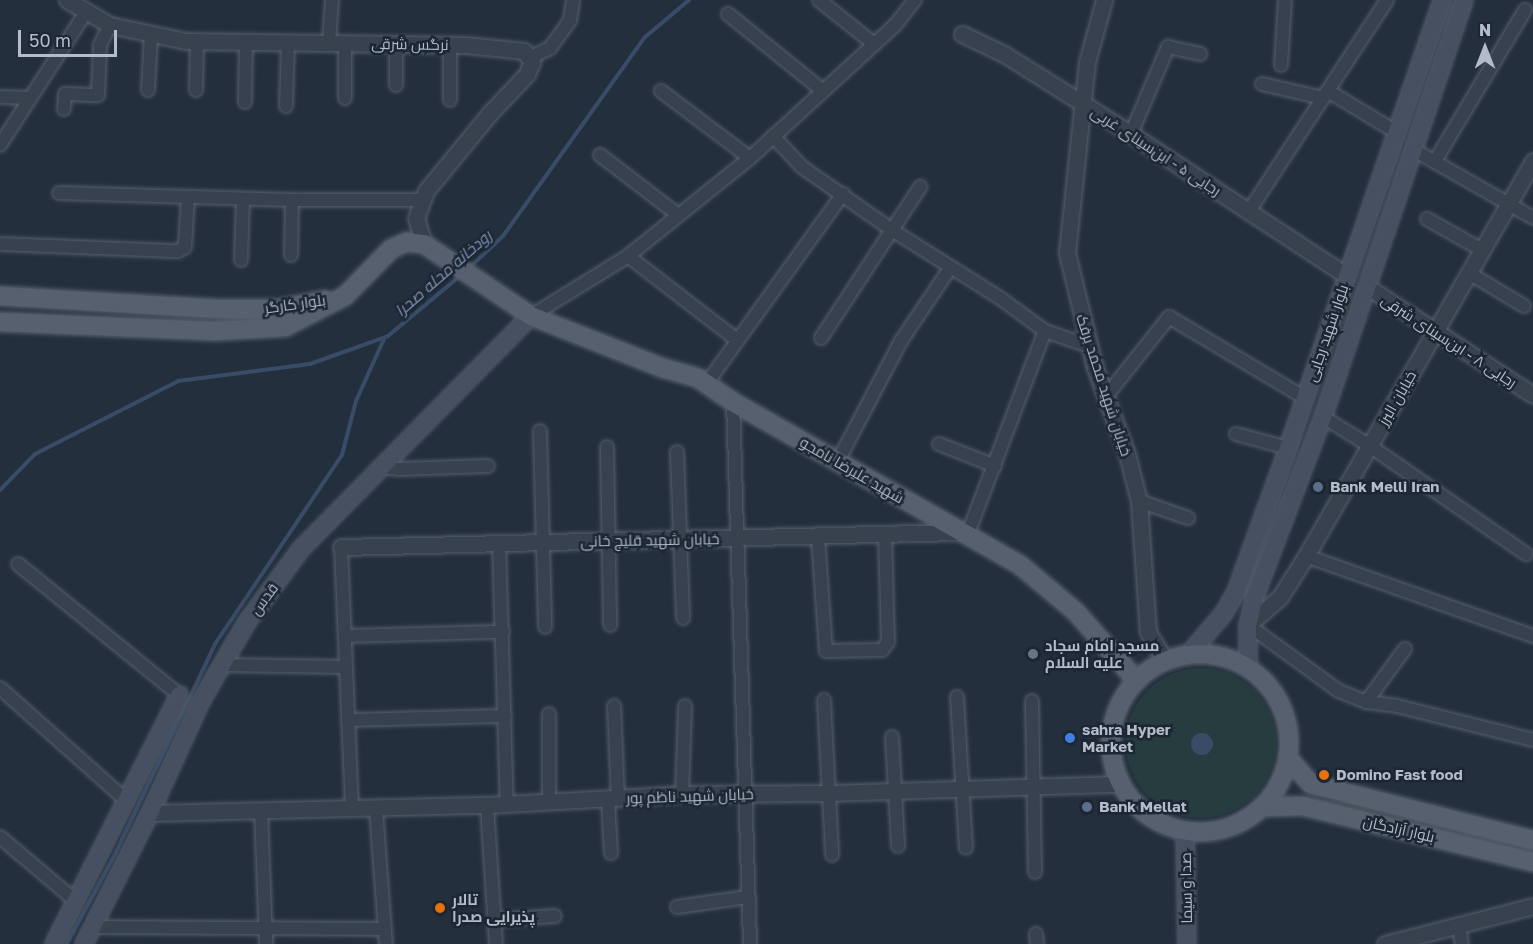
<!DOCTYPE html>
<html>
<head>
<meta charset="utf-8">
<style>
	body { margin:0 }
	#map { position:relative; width:1533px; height:944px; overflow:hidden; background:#242f3e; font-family:"Golos Text",Cairo,sans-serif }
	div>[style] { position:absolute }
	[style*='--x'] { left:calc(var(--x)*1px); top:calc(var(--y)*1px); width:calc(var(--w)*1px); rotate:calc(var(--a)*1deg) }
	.green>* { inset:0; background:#263c3f }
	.round { border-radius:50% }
	.water>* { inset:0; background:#394c67 }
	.stream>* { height:4px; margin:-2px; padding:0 2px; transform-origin:2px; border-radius:2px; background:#394c67 }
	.roads { filter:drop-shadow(0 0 2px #565f6c) drop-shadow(0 0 2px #565f6c) }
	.minor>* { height:12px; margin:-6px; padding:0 6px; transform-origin:6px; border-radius:6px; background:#38414e }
	.tertiary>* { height:15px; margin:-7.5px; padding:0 7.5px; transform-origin:7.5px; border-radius:7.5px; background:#38414e }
	.secondary>* { height:16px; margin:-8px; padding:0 8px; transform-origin:8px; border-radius:8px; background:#465061 }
	.primary>* { height:18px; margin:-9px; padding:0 9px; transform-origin:9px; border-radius:9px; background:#56606e }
	.primary>.ring { margin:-9px; padding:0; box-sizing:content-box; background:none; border:18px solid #56606e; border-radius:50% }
	.dots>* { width:16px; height:16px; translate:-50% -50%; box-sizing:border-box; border:3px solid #1d2633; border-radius:50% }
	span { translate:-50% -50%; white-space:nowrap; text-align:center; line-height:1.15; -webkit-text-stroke:5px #1d2633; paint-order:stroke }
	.street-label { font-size:15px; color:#b4bcc9 }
	.poi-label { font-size:15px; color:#b4bcc9; font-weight:700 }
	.left { translate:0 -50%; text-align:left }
	.water-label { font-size:16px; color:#7c92b1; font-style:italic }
	.north { position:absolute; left:1455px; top:18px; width:60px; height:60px; -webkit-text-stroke:4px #1d2633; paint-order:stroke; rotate:0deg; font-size:16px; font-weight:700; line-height:24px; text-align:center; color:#b4bcc9 }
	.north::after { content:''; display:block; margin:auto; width:21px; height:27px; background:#b4bcc9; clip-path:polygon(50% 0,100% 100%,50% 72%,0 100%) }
	.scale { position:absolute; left:18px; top:30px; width:99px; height:27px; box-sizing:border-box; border:3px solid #b4bcc9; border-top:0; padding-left:8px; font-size:18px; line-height:21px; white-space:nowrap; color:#b4bcc9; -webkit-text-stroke:4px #1d2633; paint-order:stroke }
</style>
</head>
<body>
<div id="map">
	<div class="green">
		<i class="round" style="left:1126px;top:668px;width:150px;height:150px"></i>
		<i style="clip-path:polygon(1317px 799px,1347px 802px,1506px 841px,1505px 844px,1447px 835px,1315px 802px)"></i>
	</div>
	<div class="water">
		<i class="round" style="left:1191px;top:733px;width:22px;height:22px"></i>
	</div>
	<div class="stream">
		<i style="--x:470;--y:267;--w:45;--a:-43.2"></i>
		<i style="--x:503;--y:236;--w:243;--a:-54.5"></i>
		<i style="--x:644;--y:38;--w:59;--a:-40.2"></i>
		<i style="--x:0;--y:490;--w:50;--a:-45.8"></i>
		<i style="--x:35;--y:454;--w:161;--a:-27"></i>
		<i style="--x:178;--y:381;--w:133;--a:-7.3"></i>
		<i style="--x:310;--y:364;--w:83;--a:-19.7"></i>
		<i style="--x:388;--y:336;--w:94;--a:-39.8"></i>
		<i style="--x:67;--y:944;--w:102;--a:-61.9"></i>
		<i style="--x:115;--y:854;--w:233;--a:-64.5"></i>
		<i style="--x:215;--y:644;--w:228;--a:-56.1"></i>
		<i style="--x:342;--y:455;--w:56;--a:-75.5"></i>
		<i style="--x:356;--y:401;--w:68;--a:-65.7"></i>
	</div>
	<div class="roads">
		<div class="minor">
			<i style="--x:819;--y:0;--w:70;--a:38.7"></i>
			<i style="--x:728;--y:14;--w:122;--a:39"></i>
			<i style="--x:329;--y:43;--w:43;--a:-86"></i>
			<i style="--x:396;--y:44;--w:41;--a:90"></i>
			<i style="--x:450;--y:45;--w:55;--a:90"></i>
			<i style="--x:529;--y:58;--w:23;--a:-25"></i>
			<i style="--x:550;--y:48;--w:34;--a:-54"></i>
			<i style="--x:570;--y:20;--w:20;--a:-81"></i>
			<i style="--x:1281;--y:65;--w:65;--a:-86.5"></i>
			<i style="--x:1262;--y:84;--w:63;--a:12.9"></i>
			<i style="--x:148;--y:90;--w:55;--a:-86.9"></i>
			<i style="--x:196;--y:90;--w:49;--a:-88.8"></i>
			<i style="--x:661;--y:91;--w:111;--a:37"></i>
			<i style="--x:1328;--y:91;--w:82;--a:31"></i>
			<i style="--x:0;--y:97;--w:30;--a:2"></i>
			<i style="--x:345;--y:98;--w:55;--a:-90"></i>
			<i style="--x:245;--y:102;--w:61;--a:-89.1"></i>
			<i style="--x:286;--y:106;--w:64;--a:-88.2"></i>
			<i style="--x:64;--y:109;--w:15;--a:-86"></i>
			<i style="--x:65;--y:94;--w:33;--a:2"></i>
			<i style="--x:98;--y:95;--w:50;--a:-87.7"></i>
			<i style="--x:100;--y:45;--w:22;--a:-63"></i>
			<i style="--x:1131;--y:134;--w:95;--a:-67"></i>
			<i style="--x:1168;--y:47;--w:33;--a:12"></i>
			<i style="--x:773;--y:136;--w:42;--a:46.9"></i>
			<i style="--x:802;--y:167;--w:110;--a:35"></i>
			<i style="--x:892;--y:230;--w:128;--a:32.2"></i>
			<i style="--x:1000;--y:298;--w:56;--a:36.3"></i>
			<i style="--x:1045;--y:331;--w:46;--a:18.8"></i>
			<i style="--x:0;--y:145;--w:158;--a:-57.1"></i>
			<i style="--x:1414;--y:150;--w:137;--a:29.7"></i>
			<i style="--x:600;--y:155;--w:97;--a:37.5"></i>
			<i style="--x:1435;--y:161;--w:176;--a:-59.2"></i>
			<i style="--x:59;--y:193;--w:233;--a:1.7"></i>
			<i style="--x:292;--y:200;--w:130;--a:0"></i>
			<i style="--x:1249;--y:211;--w:252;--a:-56.8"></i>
			<i style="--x:1427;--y:219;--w:63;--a:29.4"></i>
			<i style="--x:0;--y:244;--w:178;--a:2.3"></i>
			<i style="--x:178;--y:251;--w:8;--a:-30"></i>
			<i style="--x:185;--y:247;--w:50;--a:-86.6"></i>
			<i style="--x:291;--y:255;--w:55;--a:-89"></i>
			<i style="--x:628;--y:256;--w:138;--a:37.6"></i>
			<i style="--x:241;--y:260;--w:61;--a:-88.1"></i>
			<i style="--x:1469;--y:273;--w:64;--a:31"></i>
			<i style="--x:531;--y:316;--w:114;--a:-31.7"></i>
			<i style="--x:628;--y:256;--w:156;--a:-38.8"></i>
			<i style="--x:750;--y:158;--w:198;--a:-42.5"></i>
			<i style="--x:896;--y:24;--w:31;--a:-52"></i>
			<i style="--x:821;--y:338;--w:181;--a:-56.7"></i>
			<i style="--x:707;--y:383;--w:233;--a:-54.3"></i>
			<i style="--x:1107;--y:395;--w:100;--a:-51.5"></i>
			<i style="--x:1169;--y:317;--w:158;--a:30.8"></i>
			<i style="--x:733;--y:402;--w:542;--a:88.2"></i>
			<i style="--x:1323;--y:417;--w:55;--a:31.7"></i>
			<i style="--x:1370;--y:446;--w:190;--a:34.7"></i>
			<i style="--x:540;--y:431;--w:196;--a:88.5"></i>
			<i style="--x:1236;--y:434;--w:54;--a:15.1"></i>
			<i style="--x:939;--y:444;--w:60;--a:21.4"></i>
			<i style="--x:607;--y:447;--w:178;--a:89"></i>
			<i style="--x:677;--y:452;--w:166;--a:87.9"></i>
			<i style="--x:838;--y:461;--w:136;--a:-62.3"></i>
			<i style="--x:901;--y:341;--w:88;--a:-56.1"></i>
			<i style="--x:382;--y:467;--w:17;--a:7"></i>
			<i style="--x:399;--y:469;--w:89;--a:-1.9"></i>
			<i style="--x:1139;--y:501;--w:52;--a:19.1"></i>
			<i style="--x:967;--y:536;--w:219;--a:-69.2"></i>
			<i style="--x:818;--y:537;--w:114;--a:86"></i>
			<i style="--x:826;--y:651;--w:56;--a:-1"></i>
			<i style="--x:882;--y:650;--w:10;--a:-53"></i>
			<i style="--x:888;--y:642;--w:107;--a:-91.6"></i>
			<i style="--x:499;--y:542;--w:262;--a:88.3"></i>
			<i style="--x:341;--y:547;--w:262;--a:87.6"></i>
			<i style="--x:1306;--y:556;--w:241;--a:19.4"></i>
			<i style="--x:18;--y:564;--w:208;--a:39.1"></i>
			<i style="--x:1248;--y:625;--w:112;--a:36"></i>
			<i style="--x:1339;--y:691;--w:29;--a:22"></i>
			<i style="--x:1366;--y:702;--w:31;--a:7"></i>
			<i style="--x:1397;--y:706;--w:140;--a:14"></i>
			<i style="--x:345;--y:636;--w:158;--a:-1.5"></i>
			<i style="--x:222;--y:665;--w:124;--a:0.9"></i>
			<i style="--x:0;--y:688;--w:170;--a:41.7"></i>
			<i style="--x:957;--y:697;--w:151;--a:86.6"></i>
			<i style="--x:824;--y:700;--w:155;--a:87"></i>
			<i style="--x:1032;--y:701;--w:171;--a:89"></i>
			<i style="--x:1366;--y:702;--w:66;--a:-53.7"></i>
			<i style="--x:614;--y:706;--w:93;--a:87.5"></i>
			<i style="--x:549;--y:714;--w:88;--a:90"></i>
			<i style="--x:348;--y:720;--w:157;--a:-1.5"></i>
			<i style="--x:892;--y:737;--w:109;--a:86.8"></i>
			<i style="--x:682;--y:794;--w:88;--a:-88"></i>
			<i style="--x:608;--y:800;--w:53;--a:86.8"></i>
			<i style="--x:487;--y:805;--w:139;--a:86.3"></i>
			<i style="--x:376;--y:809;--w:135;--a:85.8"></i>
			<i style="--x:261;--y:811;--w:133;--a:87.8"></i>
			<i style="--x:0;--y:837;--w:101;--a:40.2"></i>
			<i style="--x:677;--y:907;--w:71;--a:-8.1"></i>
			<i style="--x:495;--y:920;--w:60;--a:-3.8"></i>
			<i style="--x:1459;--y:926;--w:18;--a:81"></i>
			<i style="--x:93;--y:927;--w:292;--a:0.4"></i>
			<i style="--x:1036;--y:934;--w:10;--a:84"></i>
		</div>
		<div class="tertiary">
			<i style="--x:67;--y:0;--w:50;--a:30.2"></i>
			<i style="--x:110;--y:25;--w:78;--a:11.9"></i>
			<i style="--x:186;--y:41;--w:280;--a:0.8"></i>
			<i style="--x:466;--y:45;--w:58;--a:5.9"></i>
			<i style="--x:524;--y:51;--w:14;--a:54"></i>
			<i style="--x:532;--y:62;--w:13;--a:113"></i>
			<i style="--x:527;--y:74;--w:54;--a:133.5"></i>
			<i style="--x:490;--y:113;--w:101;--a:129.4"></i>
			<i style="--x:426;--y:191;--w:29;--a:110"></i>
			<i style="--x:416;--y:218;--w:27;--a:73"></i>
			<i style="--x:1104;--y:0;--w:64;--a:105.3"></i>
			<i style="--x:1087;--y:62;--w:192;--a:96"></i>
			<i style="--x:1067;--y:253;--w:118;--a:76.3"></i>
			<i style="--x:1095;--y:368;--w:92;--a:69.6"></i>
			<i style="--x:1127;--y:454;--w:49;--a:75.7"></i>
			<i style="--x:1139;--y:501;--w:131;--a:86.1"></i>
			<i style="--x:1148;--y:632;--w:33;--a:59"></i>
			<i style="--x:962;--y:34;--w:47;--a:25.5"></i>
			<i style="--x:1004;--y:54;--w:150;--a:32.2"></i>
			<i style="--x:1131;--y:134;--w:257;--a:33.3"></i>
			<i style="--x:1366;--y:286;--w:199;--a:33.1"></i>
			<i style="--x:341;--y:547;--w:617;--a:-1.39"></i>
			<i style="--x:1248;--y:625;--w:43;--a:-41.2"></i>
			<i style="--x:1280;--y:597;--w:49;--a:-57.6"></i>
			<i style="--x:1306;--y:556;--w:456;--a:-60.1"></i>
			<i style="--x:150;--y:813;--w:337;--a:-1.4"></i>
			<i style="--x:487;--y:805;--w:195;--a:-3.2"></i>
			<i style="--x:682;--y:794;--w:146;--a:-0.4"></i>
			<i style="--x:828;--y:793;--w:291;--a:-1.8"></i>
			<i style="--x:1385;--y:944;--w:153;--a:-14.4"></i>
		</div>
		<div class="secondary">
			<i style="--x:1189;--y:654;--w:54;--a:-49.5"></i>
			<i style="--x:1224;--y:613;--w:24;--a:-60"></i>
			<i style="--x:1236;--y:592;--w:153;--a:-70.1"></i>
			<i style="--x:1288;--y:448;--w:474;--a:-71"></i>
			<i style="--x:1248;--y:667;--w:42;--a:-90"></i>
			<i style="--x:1248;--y:625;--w:30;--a:-76"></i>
			<i style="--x:1255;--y:596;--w:191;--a:-69.2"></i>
			<i style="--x:1323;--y:417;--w:440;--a:-71.3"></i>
			<i style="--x:1185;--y:832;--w:112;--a:89"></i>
			<i style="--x:54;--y:944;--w:279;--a:-63.3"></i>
			<i style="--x:84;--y:944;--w:147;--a:-63.3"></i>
			<i style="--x:150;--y:813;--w:123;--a:-65.5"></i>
			<i style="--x:201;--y:701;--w:91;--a:-59.8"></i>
			<i style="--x:247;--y:622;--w:91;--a:-53.5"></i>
			<i style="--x:301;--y:549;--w:327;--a:-45.4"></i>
		</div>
		<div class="primary">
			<i style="--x:0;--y:296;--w:218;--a:3.4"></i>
			<i style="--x:218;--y:309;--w:60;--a:0"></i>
			<i style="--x:278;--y:309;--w:48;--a:-10.8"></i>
			<i style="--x:0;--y:322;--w:215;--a:2.4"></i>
			<i style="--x:215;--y:331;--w:70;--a:-3.3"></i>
			<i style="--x:285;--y:327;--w:68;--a:-27.3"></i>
			<i style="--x:345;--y:296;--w:66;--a:-45.6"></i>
			<i style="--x:391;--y:249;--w:17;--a:-24"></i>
			<i style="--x:407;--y:242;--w:17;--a:7"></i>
			<i style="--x:424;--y:244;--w:129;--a:33.9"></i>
			<i style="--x:531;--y:316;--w:142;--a:21.5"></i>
			<i style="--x:663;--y:368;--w:36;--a:16"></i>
			<i style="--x:698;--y:378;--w:42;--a:34.4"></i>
			<i style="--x:733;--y:402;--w:330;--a:29.6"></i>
			<i style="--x:1020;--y:565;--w:73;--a:40"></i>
			<i style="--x:1076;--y:612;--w:91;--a:48.6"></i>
			<i class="ring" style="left:1111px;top:654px;width:160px;height:160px"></i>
			<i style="--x:1289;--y:759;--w:33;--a:49"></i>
			<i style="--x:1311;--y:784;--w:229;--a:14.2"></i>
			<i style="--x:1263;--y:807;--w:40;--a:-1.4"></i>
			<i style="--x:1303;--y:806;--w:237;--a:13.7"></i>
		</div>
	</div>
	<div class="dots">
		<i style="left:1318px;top:487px;background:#5c6f8a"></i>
		<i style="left:1033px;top:654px;background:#6b7280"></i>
		<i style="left:1070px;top:738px;background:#3f7fe0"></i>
		<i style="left:1324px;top:775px;background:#e8710a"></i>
		<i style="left:1087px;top:807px;background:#5c6f8a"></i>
		<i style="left:440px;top:908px;background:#e8710a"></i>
	</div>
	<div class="street-label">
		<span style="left:410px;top:44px;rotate:1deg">نرگس شرقی</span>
		<span style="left:1156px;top:151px;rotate:33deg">رجایی ۵ - ابن‌سینای غربی</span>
		<span style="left:295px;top:304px;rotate:-8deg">بلوار کارگر</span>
		<span style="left:1327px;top:333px;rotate:-71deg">بلوار شهید رجایی</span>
		<span style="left:1449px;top:341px;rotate:33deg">رجایی ۸ - ابن‌سینای شرقی</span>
		<span style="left:1104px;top:385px;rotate:72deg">خیابان شهید محمد برفک</span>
		<span style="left:1397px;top:398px;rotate:-60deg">خیابان البرز</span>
		<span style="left:852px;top:470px;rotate:30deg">شهید علیرضا نامجو</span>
		<span style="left:650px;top:540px;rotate:-1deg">خیابان شهید قلیچ خانی</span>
		<span style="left:264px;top:599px;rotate:-53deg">قدس</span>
		<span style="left:690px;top:796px;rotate:-2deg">خیابان شهید ناظم پور</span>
		<span style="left:1399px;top:829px;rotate:13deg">بلوار آزادگان</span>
		<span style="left:1186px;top:888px;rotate:-91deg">صدا و سیما</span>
	</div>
	<div class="poi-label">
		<span class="left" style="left:1330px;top:487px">Bank Melli Iran</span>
		<span class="left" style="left:1045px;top:654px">مسجد امام سجاد<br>علیه السلام</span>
		<span class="left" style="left:1082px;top:738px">sahra Hyper<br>Market</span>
		<span class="left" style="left:1336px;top:775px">Domino Fast food</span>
		<span class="left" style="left:1099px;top:807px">Bank Mellat</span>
		<span class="left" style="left:452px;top:908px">تالار<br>پذیرایی صدرا</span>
	</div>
	<div class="water-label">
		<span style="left:443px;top:273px;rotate:-41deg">رودخانه محله صحرا</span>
	</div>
	<div class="north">N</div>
	<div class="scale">50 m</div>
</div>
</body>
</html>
